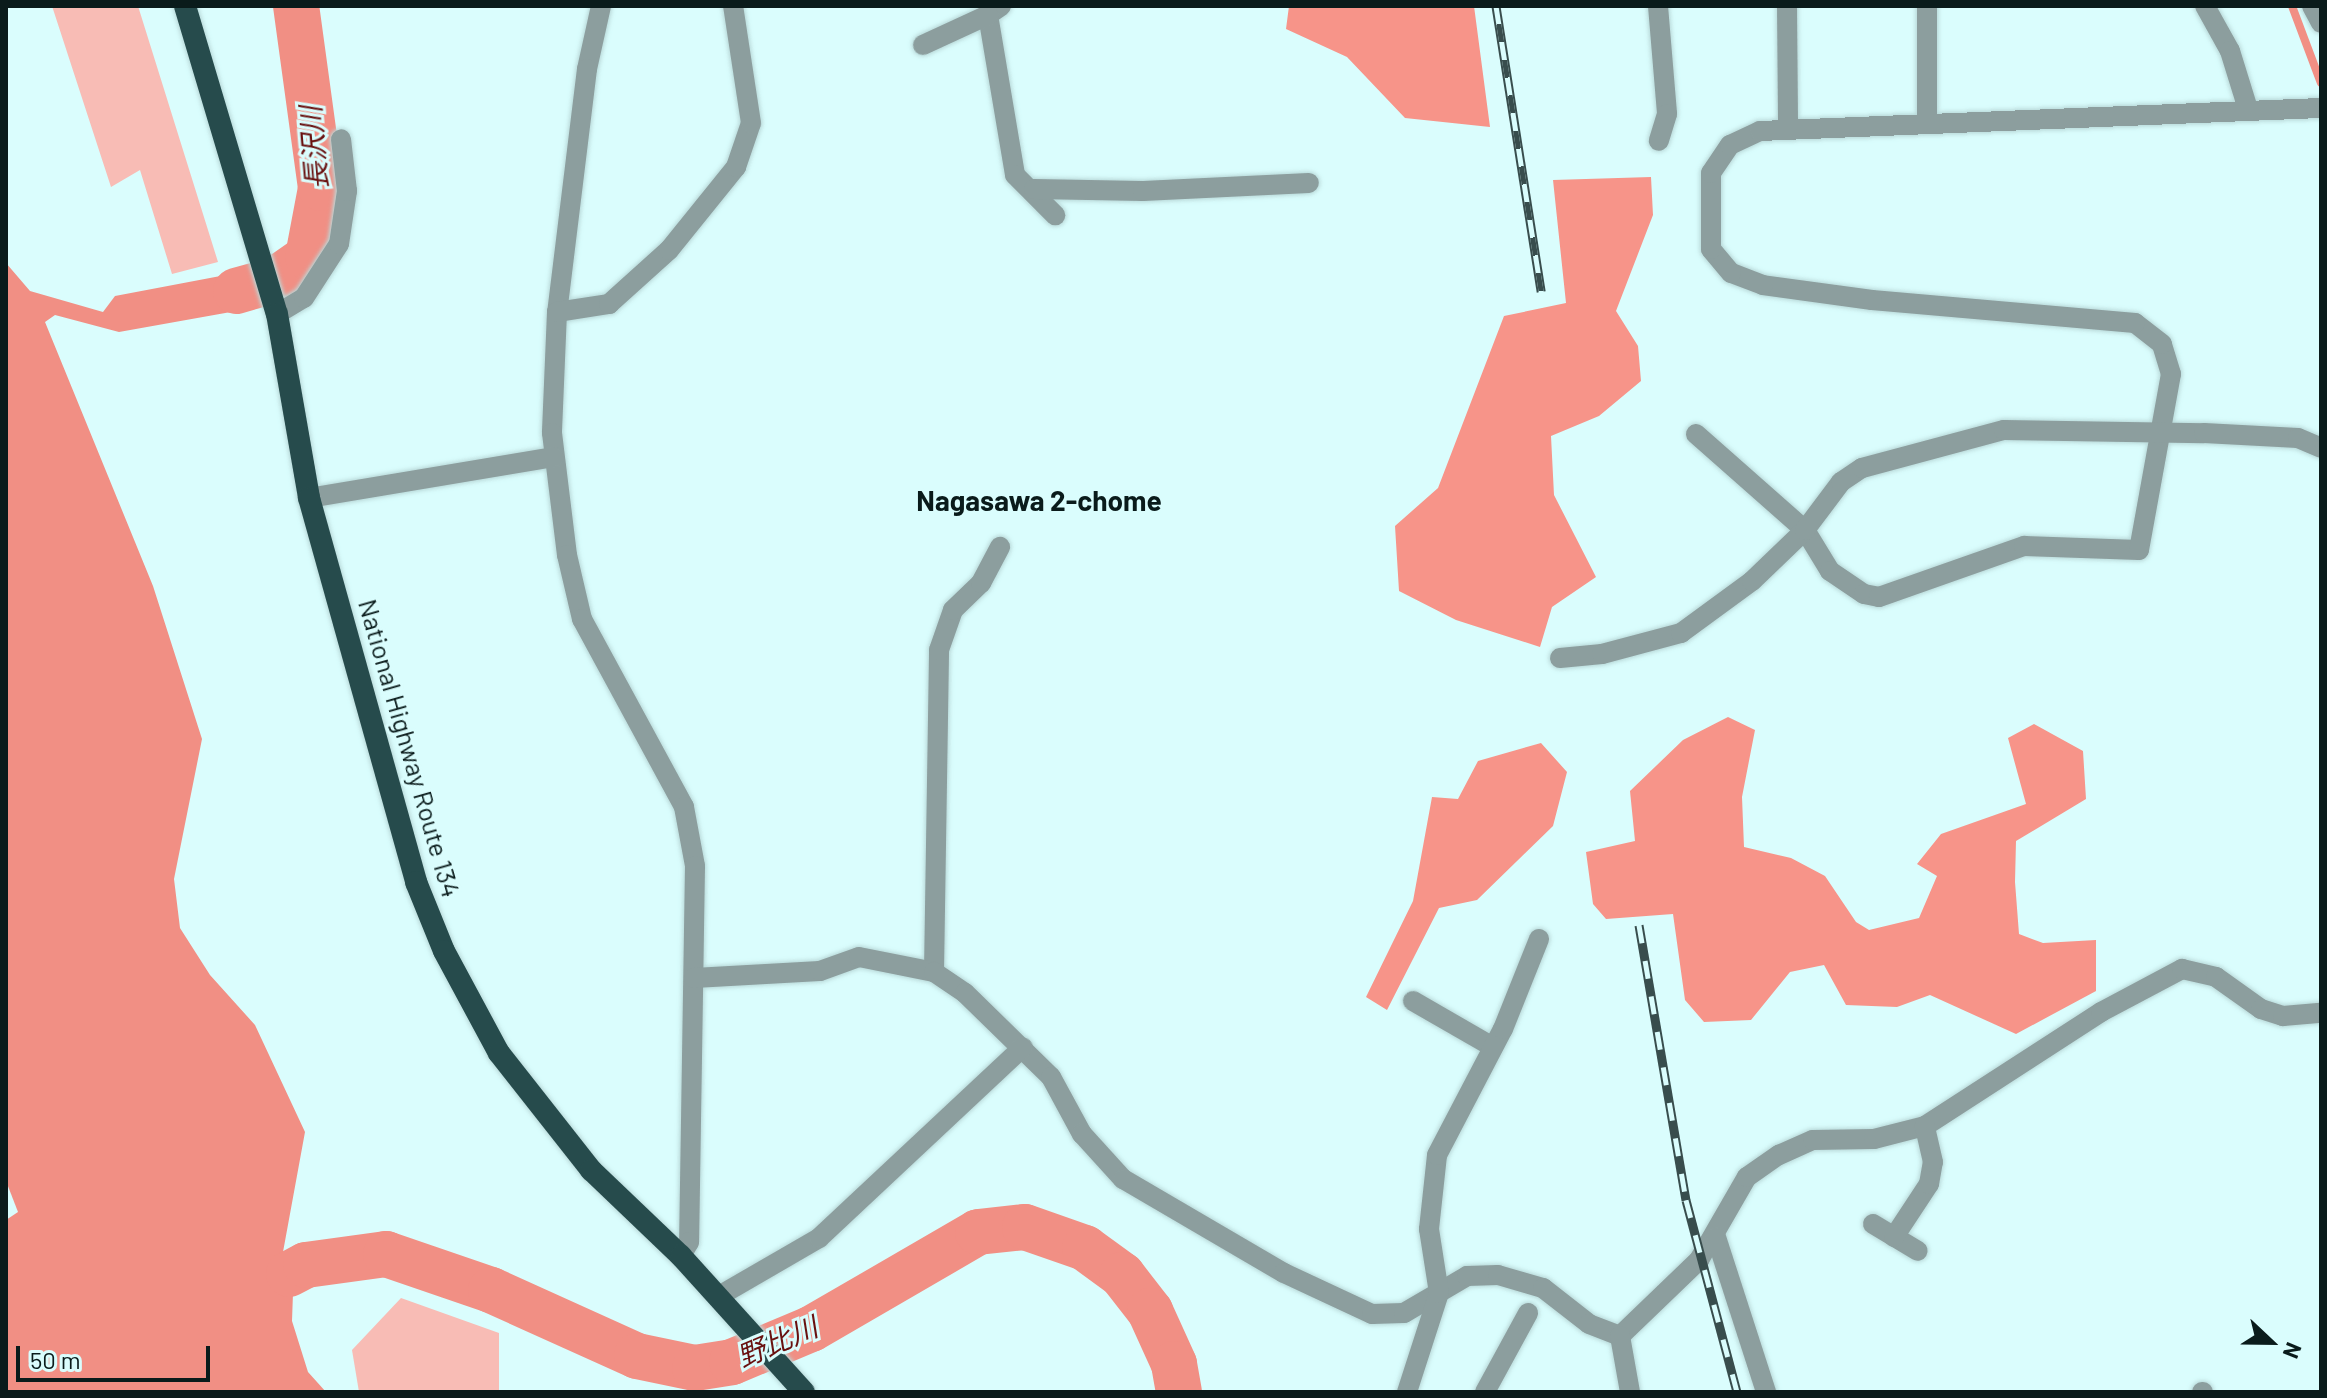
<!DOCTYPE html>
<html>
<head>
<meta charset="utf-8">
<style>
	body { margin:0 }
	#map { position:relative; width:2327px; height:1398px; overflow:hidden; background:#dafdfd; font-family:Barlow,"Noto Sans JP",sans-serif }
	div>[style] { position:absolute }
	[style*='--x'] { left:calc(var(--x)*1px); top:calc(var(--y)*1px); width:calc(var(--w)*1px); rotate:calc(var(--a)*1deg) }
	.green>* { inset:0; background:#f8bcb5 }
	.forest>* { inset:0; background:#f79489 }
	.water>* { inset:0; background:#f18f84 }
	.pier>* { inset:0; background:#dafdfd }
	.stream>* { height:8px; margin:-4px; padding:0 4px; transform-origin:4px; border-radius:4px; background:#f18f84 }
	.river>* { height:46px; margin:-23px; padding:0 23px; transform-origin:23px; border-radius:23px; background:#f18f84 }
	.roads { filter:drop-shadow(0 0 2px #b9d9d9) drop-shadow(0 0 2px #b9d9d9) }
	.minor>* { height:20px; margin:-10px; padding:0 10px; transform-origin:10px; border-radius:10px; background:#8c9e9e }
	.trunk>* { height:22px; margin:-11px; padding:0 11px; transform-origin:11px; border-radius:11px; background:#264b4c }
	.rail>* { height:9px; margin-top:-4.5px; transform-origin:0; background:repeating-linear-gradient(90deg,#dafdfd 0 18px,#384d4d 0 36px); box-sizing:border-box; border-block:2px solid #384d4d }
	span { translate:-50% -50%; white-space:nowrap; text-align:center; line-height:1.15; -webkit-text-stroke:6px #dafdfd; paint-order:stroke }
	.street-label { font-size:26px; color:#0a1b1b }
	.water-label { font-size:28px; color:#691110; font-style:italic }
	.neighbourhood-label { font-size:28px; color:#0a1b1b; font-weight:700 }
	.frame { position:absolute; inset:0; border:8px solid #0a1b1b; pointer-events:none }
	.north { position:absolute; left:2231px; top:1302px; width:80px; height:80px; -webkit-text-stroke:6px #dafdfd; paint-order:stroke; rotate:112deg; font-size:22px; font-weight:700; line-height:32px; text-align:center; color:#0a1b1b }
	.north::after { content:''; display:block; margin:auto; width:28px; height:36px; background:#0a1b1b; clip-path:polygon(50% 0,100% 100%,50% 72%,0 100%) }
	.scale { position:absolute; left:16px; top:1346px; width:194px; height:36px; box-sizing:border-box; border:4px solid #0a1b1b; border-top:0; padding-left:10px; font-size:24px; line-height:28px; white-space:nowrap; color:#0a1b1b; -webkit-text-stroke:6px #dafdfd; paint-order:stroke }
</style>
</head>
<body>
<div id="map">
	<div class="green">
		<i style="clip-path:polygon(52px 6px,138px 6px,218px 262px,172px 274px,140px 170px,111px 187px)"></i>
		<i style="clip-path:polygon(401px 1298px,499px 1333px,499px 1392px,359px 1392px,352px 1350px)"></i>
	</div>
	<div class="forest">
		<i style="clip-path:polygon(1289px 6px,1474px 6px,1490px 127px,1405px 118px,1347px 57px,1286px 29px)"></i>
		<i style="clip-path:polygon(1651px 177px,1653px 215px,1616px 311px,1638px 346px,1641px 381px,1599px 416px,1551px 436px,1554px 495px,1596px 577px,1552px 607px,1540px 647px,1456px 620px,1399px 591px,1395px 526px,1438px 488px,1504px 316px,1566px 303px,1553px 180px)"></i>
		<i style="clip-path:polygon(1728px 717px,1755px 730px,1742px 797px,1744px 847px,1791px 858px,1825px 876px,1856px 922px,1869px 930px,1919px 918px,1937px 876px,1917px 864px,1941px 834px,2026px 804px,2008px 738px,2034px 724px,2083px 751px,2086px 799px,2016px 841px,2015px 882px,2019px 934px,2043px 943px,2096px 940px,2096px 991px,2016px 1034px,1930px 995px,1897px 1007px,1846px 1005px,1824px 965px,1790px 972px,1751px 1020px,1704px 1022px,1685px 1000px,1673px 914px,1606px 919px,1593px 904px,1586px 852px,1635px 841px,1630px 791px,1683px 740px)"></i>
		<i style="clip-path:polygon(1541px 743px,1567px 772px,1553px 826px,1477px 900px,1439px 908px,1387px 1010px,1366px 997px,1413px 901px,1432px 797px,1458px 799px,1478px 761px)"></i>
	</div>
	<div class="water">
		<i style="clip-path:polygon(6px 263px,30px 291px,103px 312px,115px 296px,231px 274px,242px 310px,119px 332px,55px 315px,45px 322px,153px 586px,202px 739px,174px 879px,180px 928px,210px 975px,255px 1025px,305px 1132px,283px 1252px,293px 1293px,292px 1321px,308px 1372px,326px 1392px,6px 1392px)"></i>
	</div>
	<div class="pier">
		<i style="clip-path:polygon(6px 1181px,18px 1212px,6px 1220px)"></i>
	</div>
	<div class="stream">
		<i style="--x:2292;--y:6;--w:82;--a:69.4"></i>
	</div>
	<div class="river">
		<i style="--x:236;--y:291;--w:41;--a:-15.8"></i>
		<i style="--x:275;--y:280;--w:40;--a:-34.9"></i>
		<i style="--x:308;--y:257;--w:70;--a:-79.3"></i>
		<i style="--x:321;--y:188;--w:184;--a:-97.8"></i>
		<i style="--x:289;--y:1274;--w:19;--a:-28"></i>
		<i style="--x:306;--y:1265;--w:81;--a:-7.8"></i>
		<i style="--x:386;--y:1254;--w:111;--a:18.9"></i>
		<i style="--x:491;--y:1290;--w:160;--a:24.3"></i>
		<i style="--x:637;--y:1356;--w:59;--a:11.7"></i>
		<i style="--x:695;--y:1368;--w:37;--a:-9"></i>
		<i style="--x:732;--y:1362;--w:86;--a:-22.7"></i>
		<i style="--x:811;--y:1329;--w:193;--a:-30.1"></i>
		<i style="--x:978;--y:1232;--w:47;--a:-6.1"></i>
		<i style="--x:1025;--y:1227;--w:64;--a:19.3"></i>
		<i style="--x:1085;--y:1248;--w:46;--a:36.1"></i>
		<i style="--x:1122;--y:1275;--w:46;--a:52.1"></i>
		<i style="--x:1150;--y:1311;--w:58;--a:65.6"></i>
		<i style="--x:1174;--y:1364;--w:28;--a:80"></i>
	</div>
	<div class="roads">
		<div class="minor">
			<i style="--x:601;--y:6;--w:65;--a:102.5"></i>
			<i style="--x:587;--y:69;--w:245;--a:97"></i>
			<i style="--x:557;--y:312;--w:121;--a:92.4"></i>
			<i style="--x:552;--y:433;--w:123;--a:83"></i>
			<i style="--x:567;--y:555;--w:66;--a:76.8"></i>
			<i style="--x:582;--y:619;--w:214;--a:61.5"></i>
			<i style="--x:684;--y:807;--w:60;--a:79.4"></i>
			<i style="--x:695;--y:866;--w:376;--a:90.9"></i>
			<i style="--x:689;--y:1242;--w:16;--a:120"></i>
			<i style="--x:1001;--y:6;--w:16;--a:145"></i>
			<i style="--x:988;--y:15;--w:162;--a:80.4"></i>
			<i style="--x:1015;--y:175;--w:57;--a:45"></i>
			<i style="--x:1658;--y:6;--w:108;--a:85.2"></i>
			<i style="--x:1667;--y:114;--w:28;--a:107"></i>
			<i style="--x:1787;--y:6;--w:123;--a:89.5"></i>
			<i style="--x:2205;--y:6;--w:51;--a:60.9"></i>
			<i style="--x:2230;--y:51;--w:61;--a:72.8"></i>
			<i style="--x:2312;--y:6;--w:19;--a:62"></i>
			<i style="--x:923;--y:45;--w:72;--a:-24.8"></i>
			<i style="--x:1927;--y:121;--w:115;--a:-90"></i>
			<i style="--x:1034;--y:189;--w:109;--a:1.1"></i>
			<i style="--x:1143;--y:191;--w:166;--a:-2.8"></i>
			<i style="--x:557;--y:312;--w:53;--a:-8.7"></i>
			<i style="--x:609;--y:304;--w:81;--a:-42"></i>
			<i style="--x:669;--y:250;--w:107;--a:-51.1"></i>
			<i style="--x:736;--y:167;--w:46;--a:-71.2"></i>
			<i style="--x:751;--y:123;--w:118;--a:-98.7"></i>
			<i style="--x:277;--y:314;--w:31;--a:-31"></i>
			<i style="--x:304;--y:298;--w:64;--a:-57.1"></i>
			<i style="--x:339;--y:244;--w:54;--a:-81.4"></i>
			<i style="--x:347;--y:191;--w:52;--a:-96.6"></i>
			<i style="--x:1696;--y:434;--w:145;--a:41.4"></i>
			<i style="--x:1805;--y:530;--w:48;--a:58.6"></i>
			<i style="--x:1830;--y:571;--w:41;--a:34.1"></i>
			<i style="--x:1864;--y:594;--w:15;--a:11"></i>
			<i style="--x:1879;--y:597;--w:154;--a:-19.4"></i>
			<i style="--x:2024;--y:546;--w:115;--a:2"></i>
			<i style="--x:2139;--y:550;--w:179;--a:-79.7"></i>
			<i style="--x:2171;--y:374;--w:31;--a:-107"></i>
			<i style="--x:2162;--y:344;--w:34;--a:-142"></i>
			<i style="--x:2135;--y:323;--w:264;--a:-175"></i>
			<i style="--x:1872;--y:300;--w:110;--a:-172.2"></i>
			<i style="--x:1763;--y:285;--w:34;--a:-159"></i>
			<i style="--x:1731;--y:273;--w:31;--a:-130"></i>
			<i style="--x:1711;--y:249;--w:76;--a:-90"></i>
			<i style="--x:1711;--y:173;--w:34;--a:-56"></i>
			<i style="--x:1730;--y:145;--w:33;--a:-25"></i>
			<i style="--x:1760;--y:131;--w:561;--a:-2.35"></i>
			<i style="--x:309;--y:498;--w:248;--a:-9.5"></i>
			<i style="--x:1560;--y:658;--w:42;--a:-5.4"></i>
			<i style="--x:1602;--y:654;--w:82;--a:-14.9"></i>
			<i style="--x:1681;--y:633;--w:88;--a:-36.2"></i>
			<i style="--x:1752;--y:581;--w:74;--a:-43.9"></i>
			<i style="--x:1805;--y:530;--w:60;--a:-53.1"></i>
			<i style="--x:1841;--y:482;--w:25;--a:-34"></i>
			<i style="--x:1862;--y:468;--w:147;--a:-15"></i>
			<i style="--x:2004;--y:430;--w:200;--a:0.9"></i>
			<i style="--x:2204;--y:433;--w:94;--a:3"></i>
			<i style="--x:2298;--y:438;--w:25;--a:23"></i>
			<i style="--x:934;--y:972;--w:322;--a:-89.1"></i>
			<i style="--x:939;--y:650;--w:42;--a:-70.7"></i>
			<i style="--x:953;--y:610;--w:39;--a:-44"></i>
			<i style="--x:981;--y:583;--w:41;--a:-62.2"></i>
			<i style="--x:694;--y:978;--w:126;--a:-3.2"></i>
			<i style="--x:820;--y:971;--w:41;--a:-19.7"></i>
			<i style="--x:859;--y:957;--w:76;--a:11.3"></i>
			<i style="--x:934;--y:972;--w:37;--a:34"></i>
			<i style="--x:965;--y:993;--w:120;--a:44.3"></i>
			<i style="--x:1051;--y:1077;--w:65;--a:61.5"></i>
			<i style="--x:1082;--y:1134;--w:61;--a:47.7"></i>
			<i style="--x:1123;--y:1179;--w:186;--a:30.3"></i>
			<i style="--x:1284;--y:1273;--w:97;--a:25"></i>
			<i style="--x:1372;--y:1314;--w:32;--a:-2"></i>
			<i style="--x:1404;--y:1313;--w:73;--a:-30.4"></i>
			<i style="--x:1467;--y:1276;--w:31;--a:-2"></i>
			<i style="--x:1498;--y:1275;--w:47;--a:16.1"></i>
			<i style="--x:1543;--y:1288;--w:58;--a:38"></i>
			<i style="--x:1589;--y:1324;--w:33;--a:21"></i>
			<i style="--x:1620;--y:1336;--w:110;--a:-43.9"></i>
			<i style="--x:1699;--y:1260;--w:96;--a:-60"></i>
			<i style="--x:1747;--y:1177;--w:39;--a:-35"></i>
			<i style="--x:1779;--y:1155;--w:37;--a:-24"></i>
			<i style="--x:1813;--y:1140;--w:61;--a:-0.9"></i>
			<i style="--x:1874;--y:1139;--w:53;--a:-14.3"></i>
			<i style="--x:1925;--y:1126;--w:210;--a:-32.9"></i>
			<i style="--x:2101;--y:1012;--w:92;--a:-28"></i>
			<i style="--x:2182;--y:969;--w:35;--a:13"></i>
			<i style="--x:2216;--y:977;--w:55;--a:35.4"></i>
			<i style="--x:2261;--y:1009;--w:23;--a:18"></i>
			<i style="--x:2283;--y:1016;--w:38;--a:-5"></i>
			<i style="--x:1413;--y:1001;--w:92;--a:29.9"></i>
			<i style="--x:1873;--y:1224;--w:52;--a:31"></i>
			<i style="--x:1716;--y:1237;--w:163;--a:72.1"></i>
			<i style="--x:1894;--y:1237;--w:64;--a:-56.6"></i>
			<i style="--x:1929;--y:1184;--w:22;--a:-80"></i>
			<i style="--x:1933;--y:1162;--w:37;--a:-103"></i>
			<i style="--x:719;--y:1296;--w:116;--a:-30.1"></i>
			<i style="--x:819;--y:1238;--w:279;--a:-43.1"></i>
			<i style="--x:1620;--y:1336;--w:57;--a:79.9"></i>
			<i style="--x:1407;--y:1392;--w:104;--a:-72.1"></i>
			<i style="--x:1439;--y:1293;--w:65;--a:-98.9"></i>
			<i style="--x:1429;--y:1229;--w:74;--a:-83.8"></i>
			<i style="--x:1437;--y:1155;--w:142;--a:-62.4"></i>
			<i style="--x:1503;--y:1029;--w:97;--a:-68.2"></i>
			<i style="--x:1485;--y:1392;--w:90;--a:-61.4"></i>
			<i style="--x:2202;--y:1392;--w:1;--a:0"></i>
		</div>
		<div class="trunk">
			<i style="--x:185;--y:6;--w:321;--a:73.4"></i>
			<i style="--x:277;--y:314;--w:187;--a:80.1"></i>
			<i style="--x:309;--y:498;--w:399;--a:74.4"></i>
			<i style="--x:416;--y:882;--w:74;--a:67.9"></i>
			<i style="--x:444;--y:951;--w:116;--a:61.7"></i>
			<i style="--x:499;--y:1053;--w:149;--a:51.8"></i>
			<i style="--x:591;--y:1170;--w:124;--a:43.7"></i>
			<i style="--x:681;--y:1256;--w:183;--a:47.9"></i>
		</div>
	</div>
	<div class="rail">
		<i style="--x:1496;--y:6;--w:289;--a:81"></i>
		<i style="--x:1639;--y:925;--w:279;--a:80.3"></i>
		<i style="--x:1686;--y:1200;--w:199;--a:75.1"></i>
	</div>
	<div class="street-label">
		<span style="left:410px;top:748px;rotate:74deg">National Highway Route 134</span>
	</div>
	<div class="water-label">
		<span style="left:313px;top:148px;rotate:-95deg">長沢川</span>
		<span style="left:777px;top:1341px;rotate:-23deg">野比川</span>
	</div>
	<div class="neighbourhood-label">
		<span style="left:1039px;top:500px">Nagasawa 2-chome</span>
	</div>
	<div class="frame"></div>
	<div class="north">N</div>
	<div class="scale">50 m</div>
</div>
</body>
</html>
